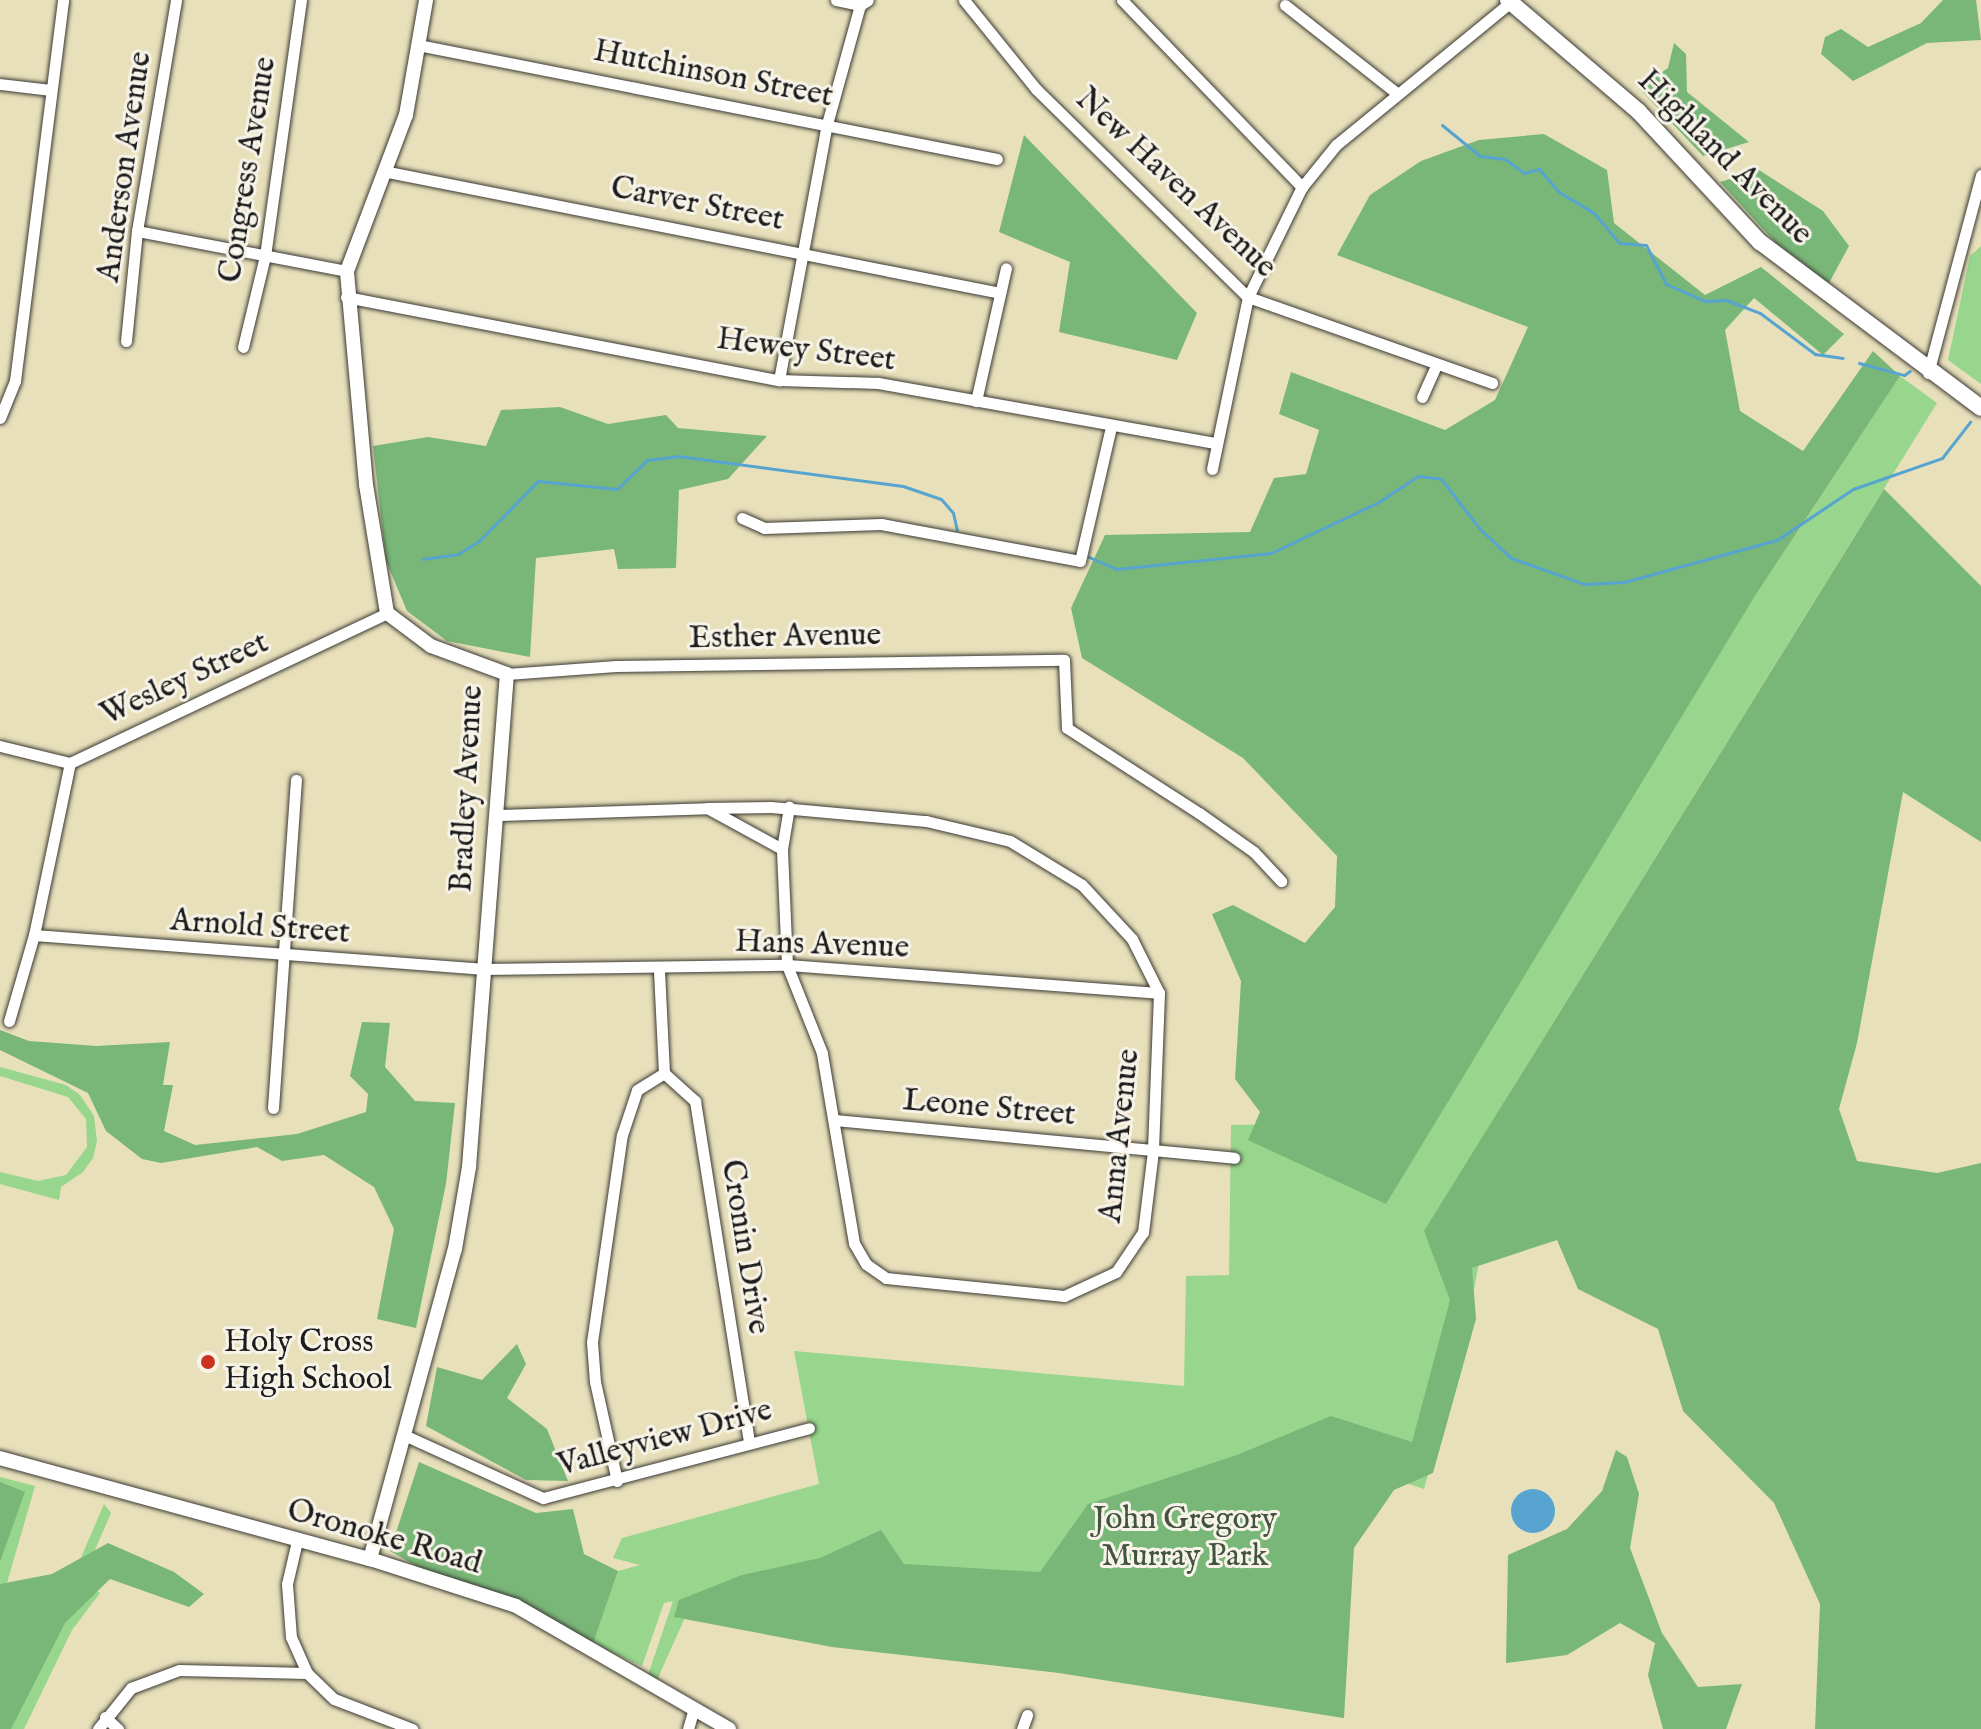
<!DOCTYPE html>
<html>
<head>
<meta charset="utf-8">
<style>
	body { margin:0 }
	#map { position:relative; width:1981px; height:1729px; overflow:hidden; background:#e8e0bb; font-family:"IM FELL English",serif }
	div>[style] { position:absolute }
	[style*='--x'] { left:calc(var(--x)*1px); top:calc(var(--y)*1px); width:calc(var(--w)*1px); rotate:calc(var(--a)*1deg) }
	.green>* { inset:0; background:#97d68c }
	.forest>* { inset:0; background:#79b778 }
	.water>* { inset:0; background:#56a4cf }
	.round { border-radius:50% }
	.stream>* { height:3px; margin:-1.5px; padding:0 1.5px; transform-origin:1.5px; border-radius:1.5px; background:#56a4cf }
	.roads { filter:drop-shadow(0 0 2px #3b3934) drop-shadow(0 0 2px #3b3934) }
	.minor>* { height:11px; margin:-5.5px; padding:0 5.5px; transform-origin:5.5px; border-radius:5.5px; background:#fff }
	.tertiary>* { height:14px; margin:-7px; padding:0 7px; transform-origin:7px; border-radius:7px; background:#fff }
	.secondary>* { height:16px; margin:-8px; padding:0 8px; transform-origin:8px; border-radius:8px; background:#fff }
	.dots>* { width:22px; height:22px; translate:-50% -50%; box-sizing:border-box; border:4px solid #f7f3e8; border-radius:50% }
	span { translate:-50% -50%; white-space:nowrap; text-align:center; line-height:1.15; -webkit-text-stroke:6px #f7f3e8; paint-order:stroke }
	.street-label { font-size:32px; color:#1c1c1c }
	.poi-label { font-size:32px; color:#1c1c1c }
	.left { translate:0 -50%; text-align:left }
	.park-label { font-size:32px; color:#41543e }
</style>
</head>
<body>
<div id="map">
	<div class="green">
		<i style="clip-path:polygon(1981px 246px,1981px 384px,1948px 360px,1970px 256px)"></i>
		<i style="clip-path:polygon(1900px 376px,1937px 403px,1510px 1092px,1463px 1350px,1424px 1489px,1336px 1460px,1344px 1718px,687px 1613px,657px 1680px,648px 1675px,673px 1601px,664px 1603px,642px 1666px,593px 1644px,618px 1571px,640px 1565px,613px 1558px,622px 1538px,819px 1484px,794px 1351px,1184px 1386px,1186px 1276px,1229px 1275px,1231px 1125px,1296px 1124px,1753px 599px)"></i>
		<i style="clip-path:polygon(0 1067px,66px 1085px,80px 1095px,94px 1116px,97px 1141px,93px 1158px,83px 1172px,61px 1187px,59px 1200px,0 1184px,0 1172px,38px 1181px,66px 1175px,87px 1147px,86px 1119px,68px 1097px,0 1076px)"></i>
		<i style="clip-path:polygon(0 1477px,35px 1486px,7px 1583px,61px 1604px,104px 1504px,111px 1513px,81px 1582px,100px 1593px,72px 1630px,24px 1729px,0 1729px)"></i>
	</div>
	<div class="forest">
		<i style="clip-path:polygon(1943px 0,1976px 0,1981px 40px,1927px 43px,1853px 81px,1821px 54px,1825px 37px,1841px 29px,1868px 47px,1921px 23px)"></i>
		<i style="clip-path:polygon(1674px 43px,1686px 54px,1687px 92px,1749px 142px,1703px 156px,1639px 88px,1668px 68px)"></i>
		<i style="clip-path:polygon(1544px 134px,1607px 170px,1614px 223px,1705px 295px,1761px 267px,1844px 334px,1823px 355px,1754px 298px,1725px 330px,1740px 411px,1803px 451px,1873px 351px,1900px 376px,1753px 599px,1386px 1204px,1248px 1140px,1260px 1112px,1235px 1079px,1241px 981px,1212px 914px,1233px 905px,1305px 943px,1335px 907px,1337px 856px,1243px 758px,1082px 658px,1071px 608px,1105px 535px,1250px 532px,1274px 478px,1306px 474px,1319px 430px,1279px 414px,1291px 372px,1445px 430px,1495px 400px,1528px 327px,1337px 255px,1370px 195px,1421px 161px,1479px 140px)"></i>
		<i style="clip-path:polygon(1024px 135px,1197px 313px,1177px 360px,1059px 332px,1070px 262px,999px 232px)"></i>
		<i style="clip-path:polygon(1759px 170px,1823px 211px,1849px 246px,1829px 283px,1775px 242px,1720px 182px)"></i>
		<i style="clip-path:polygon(560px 407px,608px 424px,666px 415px,678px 428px,767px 436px,728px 479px,679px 490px,676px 568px,618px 569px,614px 549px,536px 558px,530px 657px,447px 641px,407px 611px,386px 561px,373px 446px,428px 437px,486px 446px,501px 410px)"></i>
		<i style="clip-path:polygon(1884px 489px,1981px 586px,1981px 842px,1903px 792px,1857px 1043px,1839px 1109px,1857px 1161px,1937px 1173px,1981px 1163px,1981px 1729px,1815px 1729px,1820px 1604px,1774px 1503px,1683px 1411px,1658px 1329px,1578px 1289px,1557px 1240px,1472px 1268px,1476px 1319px,1433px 1473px,1394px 1490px,1354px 1548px,1344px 1718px,1059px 1673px,832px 1647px,674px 1617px,679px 1600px,742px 1575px,820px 1558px,881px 1530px,904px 1564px,1040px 1572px,1088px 1504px,1237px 1455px,1331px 1416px,1412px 1442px,1450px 1300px,1424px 1231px)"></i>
		<i style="clip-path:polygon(362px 1022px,390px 1023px,385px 1067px,415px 1101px,455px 1103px,446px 1184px,416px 1328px,377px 1319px,394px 1229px,374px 1187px,324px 1155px,282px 1161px,257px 1147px,161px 1163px,142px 1159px,106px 1131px,88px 1093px,0 1050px,0 1030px,29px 1041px,96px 1046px,170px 1042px,163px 1085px,173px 1085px,164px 1131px,195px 1145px,297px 1134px,366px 1112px,368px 1094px,350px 1076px)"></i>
		<i style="clip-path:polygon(517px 1344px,526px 1364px,507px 1398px,547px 1429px,568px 1481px,526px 1480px,426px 1426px,437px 1367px,482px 1380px)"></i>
		<i style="clip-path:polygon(1616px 1450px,1627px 1457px,1639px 1494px,1630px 1548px,1662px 1633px,1698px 1687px,1742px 1684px,1726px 1729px,1663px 1729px,1648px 1675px,1655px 1643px,1620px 1623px,1567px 1655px,1506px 1663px,1508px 1555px,1567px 1529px,1602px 1491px)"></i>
		<i style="clip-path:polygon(419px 1462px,536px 1513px,573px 1509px,584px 1554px,618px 1571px,593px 1644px,527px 1604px,420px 1568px,390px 1551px)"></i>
		<i style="clip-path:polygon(0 1482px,25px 1492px,0 1562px)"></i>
		<i style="clip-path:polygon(108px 1543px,174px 1572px,204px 1594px,189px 1607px,110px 1579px,65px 1623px,11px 1729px,0 1729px,0 1584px,52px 1574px)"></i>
	</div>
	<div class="water">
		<i class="round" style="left:1511px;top:1489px;width:44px;height:44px"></i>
	</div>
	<div class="stream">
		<i style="--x:1442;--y:125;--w:49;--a:39.2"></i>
		<i style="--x:1480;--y:156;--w:25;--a:7"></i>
		<i style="--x:1505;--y:159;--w:24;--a:36"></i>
		<i style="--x:1524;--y:173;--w:16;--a:-15"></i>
		<i style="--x:1539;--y:169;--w:30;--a:49"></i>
		<i style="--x:1559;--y:192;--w:41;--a:31"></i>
		<i style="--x:1594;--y:213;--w:39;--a:50"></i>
		<i style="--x:1619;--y:243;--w:27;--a:4"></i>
		<i style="--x:1646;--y:245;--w:44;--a:62.9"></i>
		<i style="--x:1666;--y:284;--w:43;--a:23.6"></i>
		<i style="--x:1705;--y:301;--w:21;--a:-3"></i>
		<i style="--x:1726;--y:300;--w:36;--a:21"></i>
		<i style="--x:1760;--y:313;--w:69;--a:36.7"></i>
		<i style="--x:1815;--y:354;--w:28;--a:8"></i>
		<i style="--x:1859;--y:363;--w:47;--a:14.9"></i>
		<i style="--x:1904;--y:375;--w:7;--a:-34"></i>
		<i style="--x:1089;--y:557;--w:30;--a:24"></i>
		<i style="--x:1116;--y:569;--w:156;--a:-5.9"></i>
		<i style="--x:1271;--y:553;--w:117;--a:-25.3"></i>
		<i style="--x:1377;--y:503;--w:49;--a:-33.4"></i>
		<i style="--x:1418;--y:476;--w:23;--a:7"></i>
		<i style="--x:1441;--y:479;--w:63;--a:52"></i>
		<i style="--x:1480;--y:529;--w:42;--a:43.1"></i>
		<i style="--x:1511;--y:558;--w:77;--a:19.6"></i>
		<i style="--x:1584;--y:584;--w:40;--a:-2.9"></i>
		<i style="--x:1624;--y:582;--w:159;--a:-15.4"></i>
		<i style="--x:1777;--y:540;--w:92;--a:-33.9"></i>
		<i style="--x:1853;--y:489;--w:94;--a:-19.2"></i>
		<i style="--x:1942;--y:458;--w:46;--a:-52.1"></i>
		<i style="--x:423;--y:559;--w:35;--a:-8"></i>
		<i style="--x:458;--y:554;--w:25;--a:-32"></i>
		<i style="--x:479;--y:541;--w:84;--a:-45.5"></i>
		<i style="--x:538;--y:481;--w:79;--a:5.8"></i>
		<i style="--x:617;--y:489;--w:42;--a:-44"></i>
		<i style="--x:647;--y:460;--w:31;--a:-7"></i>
		<i style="--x:678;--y:456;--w:227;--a:7.6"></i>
		<i style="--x:903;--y:486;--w:40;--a:18.9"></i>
		<i style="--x:941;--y:499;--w:18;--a:49"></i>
		<i style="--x:953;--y:513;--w:17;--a:77"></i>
	</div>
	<div class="roads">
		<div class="minor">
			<i style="--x:836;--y:0;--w:25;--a:12"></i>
			<i style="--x:964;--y:0;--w:114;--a:51"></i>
			<i style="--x:1036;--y:89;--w:297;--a:44.5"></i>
			<i style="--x:1248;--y:297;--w:259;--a:19.4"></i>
			<i style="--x:1122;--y:0;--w:260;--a:46.1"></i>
			<i style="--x:1285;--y:5;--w:140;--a:38.3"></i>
			<i style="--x:418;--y:45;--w:590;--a:11.14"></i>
			<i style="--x:0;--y:84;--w:50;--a:6.8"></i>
			<i style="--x:383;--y:171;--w:629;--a:11.18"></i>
			<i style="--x:137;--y:231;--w:214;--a:10.8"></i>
			<i style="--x:346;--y:297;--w:441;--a:10.9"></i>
			<i style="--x:779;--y:380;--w:99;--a:1.7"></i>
			<i style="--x:878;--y:383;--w:341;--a:10.1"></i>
			<i style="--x:126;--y:341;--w:111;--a:-84.3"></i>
			<i style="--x:137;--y:231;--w:234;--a:-80.4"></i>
			<i style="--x:243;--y:347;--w:94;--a:-76.4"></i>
			<i style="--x:265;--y:256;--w:259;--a:-82"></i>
			<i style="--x:1928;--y:373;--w:205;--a:-75"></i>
			<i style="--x:779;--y:380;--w:260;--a:-79.4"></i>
			<i style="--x:827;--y:124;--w:123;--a:-74.5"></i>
			<i style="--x:860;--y:5;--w:9;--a:-32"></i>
			<i style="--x:1422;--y:397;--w:36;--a:-66"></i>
			<i style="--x:976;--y:401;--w:136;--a:-77.3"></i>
			<i style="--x:0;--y:418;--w:40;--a:-68"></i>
			<i style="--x:15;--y:381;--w:384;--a:-82.8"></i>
			<i style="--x:1212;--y:469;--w:176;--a:-78.2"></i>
			<i style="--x:1248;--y:297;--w:123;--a:-63.9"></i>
			<i style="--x:1302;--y:187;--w:54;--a:-51"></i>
			<i style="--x:1336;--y:145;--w:229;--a:-39.3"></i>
			<i style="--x:742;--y:518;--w:24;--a:24"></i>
			<i style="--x:764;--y:528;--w:117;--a:-2"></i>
			<i style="--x:881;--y:524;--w:202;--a:10.5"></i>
			<i style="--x:1080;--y:561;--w:138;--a:-77"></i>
			<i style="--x:507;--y:674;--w:109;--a:-4.2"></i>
			<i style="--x:616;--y:666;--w:448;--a:-0.8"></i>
			<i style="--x:1064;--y:660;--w:68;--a:87.5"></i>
			<i style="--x:1067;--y:728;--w:157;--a:32.8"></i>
			<i style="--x:1199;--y:813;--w:67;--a:35.3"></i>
			<i style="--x:1254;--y:852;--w:40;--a:47"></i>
			<i style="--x:0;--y:746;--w:72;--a:13.7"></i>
			<i style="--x:70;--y:763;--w:351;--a:-25.3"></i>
			<i style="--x:500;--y:815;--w:207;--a:-1.9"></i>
			<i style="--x:707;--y:808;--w:64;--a:-0.9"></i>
			<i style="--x:771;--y:807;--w:156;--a:5.2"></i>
			<i style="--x:926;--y:821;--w:86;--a:13.4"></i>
			<i style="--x:1010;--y:841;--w:84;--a:31.4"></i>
			<i style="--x:1082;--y:885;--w:74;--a:47.2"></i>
			<i style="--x:1132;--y:939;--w:60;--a:63.4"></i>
			<i style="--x:1159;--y:993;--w:158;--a:92.2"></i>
			<i style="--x:1153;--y:1151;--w:82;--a:97"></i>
			<i style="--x:1143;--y:1232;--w:48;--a:124"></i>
			<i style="--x:1116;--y:1272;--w:57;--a:155.2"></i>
			<i style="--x:1064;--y:1296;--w:179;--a:-174.2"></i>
			<i style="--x:886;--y:1278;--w:24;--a:-145"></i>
			<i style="--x:866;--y:1264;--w:24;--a:-120"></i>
			<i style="--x:854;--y:1243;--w:193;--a:-99.6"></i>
			<i style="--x:822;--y:1053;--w:95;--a:-111.7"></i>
			<i style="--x:787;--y:965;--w:116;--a:-92.5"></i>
			<i style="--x:782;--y:849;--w:85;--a:-151.3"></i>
			<i style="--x:782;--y:849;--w:43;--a:-80.5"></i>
			<i style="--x:34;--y:935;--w:449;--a:4.3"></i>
			<i style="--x:482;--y:969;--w:305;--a:-0.8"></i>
			<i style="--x:787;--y:965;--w:373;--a:4.3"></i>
			<i style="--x:9;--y:1021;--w:90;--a:-73.8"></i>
			<i style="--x:34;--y:935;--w:176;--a:-78.2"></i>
			<i style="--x:664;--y:1073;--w:42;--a:42.1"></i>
			<i style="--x:695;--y:1101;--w:345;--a:81"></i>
			<i style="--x:273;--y:1108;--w:329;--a:-86"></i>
			<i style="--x:835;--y:1120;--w:401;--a:5.4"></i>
			<i style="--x:404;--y:1435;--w:153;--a:24.4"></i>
			<i style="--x:543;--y:1498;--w:275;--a:-14.7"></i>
			<i style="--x:617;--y:1481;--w:101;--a:-102.5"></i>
			<i style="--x:595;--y:1382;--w:40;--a:-94.3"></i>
			<i style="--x:592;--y:1342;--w:209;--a:-81.8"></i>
			<i style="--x:622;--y:1135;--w:47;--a:-71.6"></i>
			<i style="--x:637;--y:1090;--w:32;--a:-32"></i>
			<i style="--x:664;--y:1073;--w:103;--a:-92.8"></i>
			<i style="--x:297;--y:1541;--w:44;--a:103.1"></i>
			<i style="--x:287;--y:1584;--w:53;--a:85.7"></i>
			<i style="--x:291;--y:1637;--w:39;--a:66"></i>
			<i style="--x:307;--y:1673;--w:37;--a:44"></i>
			<i style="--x:334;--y:1699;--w:84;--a:21"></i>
			<i style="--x:105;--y:1717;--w:18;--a:43"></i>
			<i style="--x:98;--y:1729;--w:53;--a:-51.2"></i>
			<i style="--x:131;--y:1688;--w:51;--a:-20.6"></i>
			<i style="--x:179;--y:1670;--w:128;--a:1.3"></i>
			<i style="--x:688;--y:1729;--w:18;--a:-74"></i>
			<i style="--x:1022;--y:1729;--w:15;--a:-70"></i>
		</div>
		<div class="tertiary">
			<i style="--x:0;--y:1458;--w:384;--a:15.3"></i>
			<i style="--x:370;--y:1559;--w:153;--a:17.8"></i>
			<i style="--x:516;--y:1606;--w:246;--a:30"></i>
			<i style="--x:370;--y:1559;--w:321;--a:-74.7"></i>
			<i style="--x:455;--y:1249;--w:83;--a:-80.3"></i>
			<i style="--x:469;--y:1167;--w:494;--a:-85.6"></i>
			<i style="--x:507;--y:674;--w:81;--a:-159.8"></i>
			<i style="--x:431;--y:646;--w:55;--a:-143.1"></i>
			<i style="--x:387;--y:613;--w:130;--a:-99.3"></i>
			<i style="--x:366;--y:485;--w:215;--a:-95.1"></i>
			<i style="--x:347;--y:271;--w:167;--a:-69.3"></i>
			<i style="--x:406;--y:115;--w:117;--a:-80.1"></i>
		</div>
		<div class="secondary">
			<i style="--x:1508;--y:0;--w:172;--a:40.5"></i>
			<i style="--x:1639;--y:112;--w:178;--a:47.1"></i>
			<i style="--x:1760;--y:242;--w:276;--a:36.9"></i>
		</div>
	</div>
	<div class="dots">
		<i style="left:208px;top:1362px;background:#c8321e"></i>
	</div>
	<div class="street-label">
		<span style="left:713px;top:75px;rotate:11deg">Hutchinson Street</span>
		<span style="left:1724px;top:158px;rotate:45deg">Highland Avenue</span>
		<span style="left:126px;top:167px;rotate:-82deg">Anderson Avenue</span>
		<span style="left:249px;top:170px;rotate:-81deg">Congress Avenue</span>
		<span style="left:1175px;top:184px;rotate:43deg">New Haven Avenue</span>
		<span style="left:697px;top:205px;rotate:11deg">Carver Street</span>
		<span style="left:806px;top:351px;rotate:7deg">Hewey Street</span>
		<span style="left:785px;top:638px;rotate:-1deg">Esther Avenue</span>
		<span style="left:185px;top:680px;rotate:-25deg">Wesley Street</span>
		<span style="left:468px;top:789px;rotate:-87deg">Bradley Avenue</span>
		<span style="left:260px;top:928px;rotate:4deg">Arnold Street</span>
		<span style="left:822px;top:946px;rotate:2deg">Hans Avenue</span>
		<span style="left:989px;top:1109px;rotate:5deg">Leone Street</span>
		<span style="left:1121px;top:1136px;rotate:-84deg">Anna Avenue</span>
		<span style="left:744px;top:1247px;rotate:81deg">Cronin Drive</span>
		<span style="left:665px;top:1439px;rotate:-15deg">Valleyview Drive</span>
		<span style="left:384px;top:1538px;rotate:16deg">Oronoke Road</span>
	</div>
	<div class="poi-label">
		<span class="left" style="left:224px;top:1362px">Holy Cross<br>High School</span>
	</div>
	<div class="park-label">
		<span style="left:1185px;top:1539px">John Gregory<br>Murray Park</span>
	</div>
</div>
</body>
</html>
